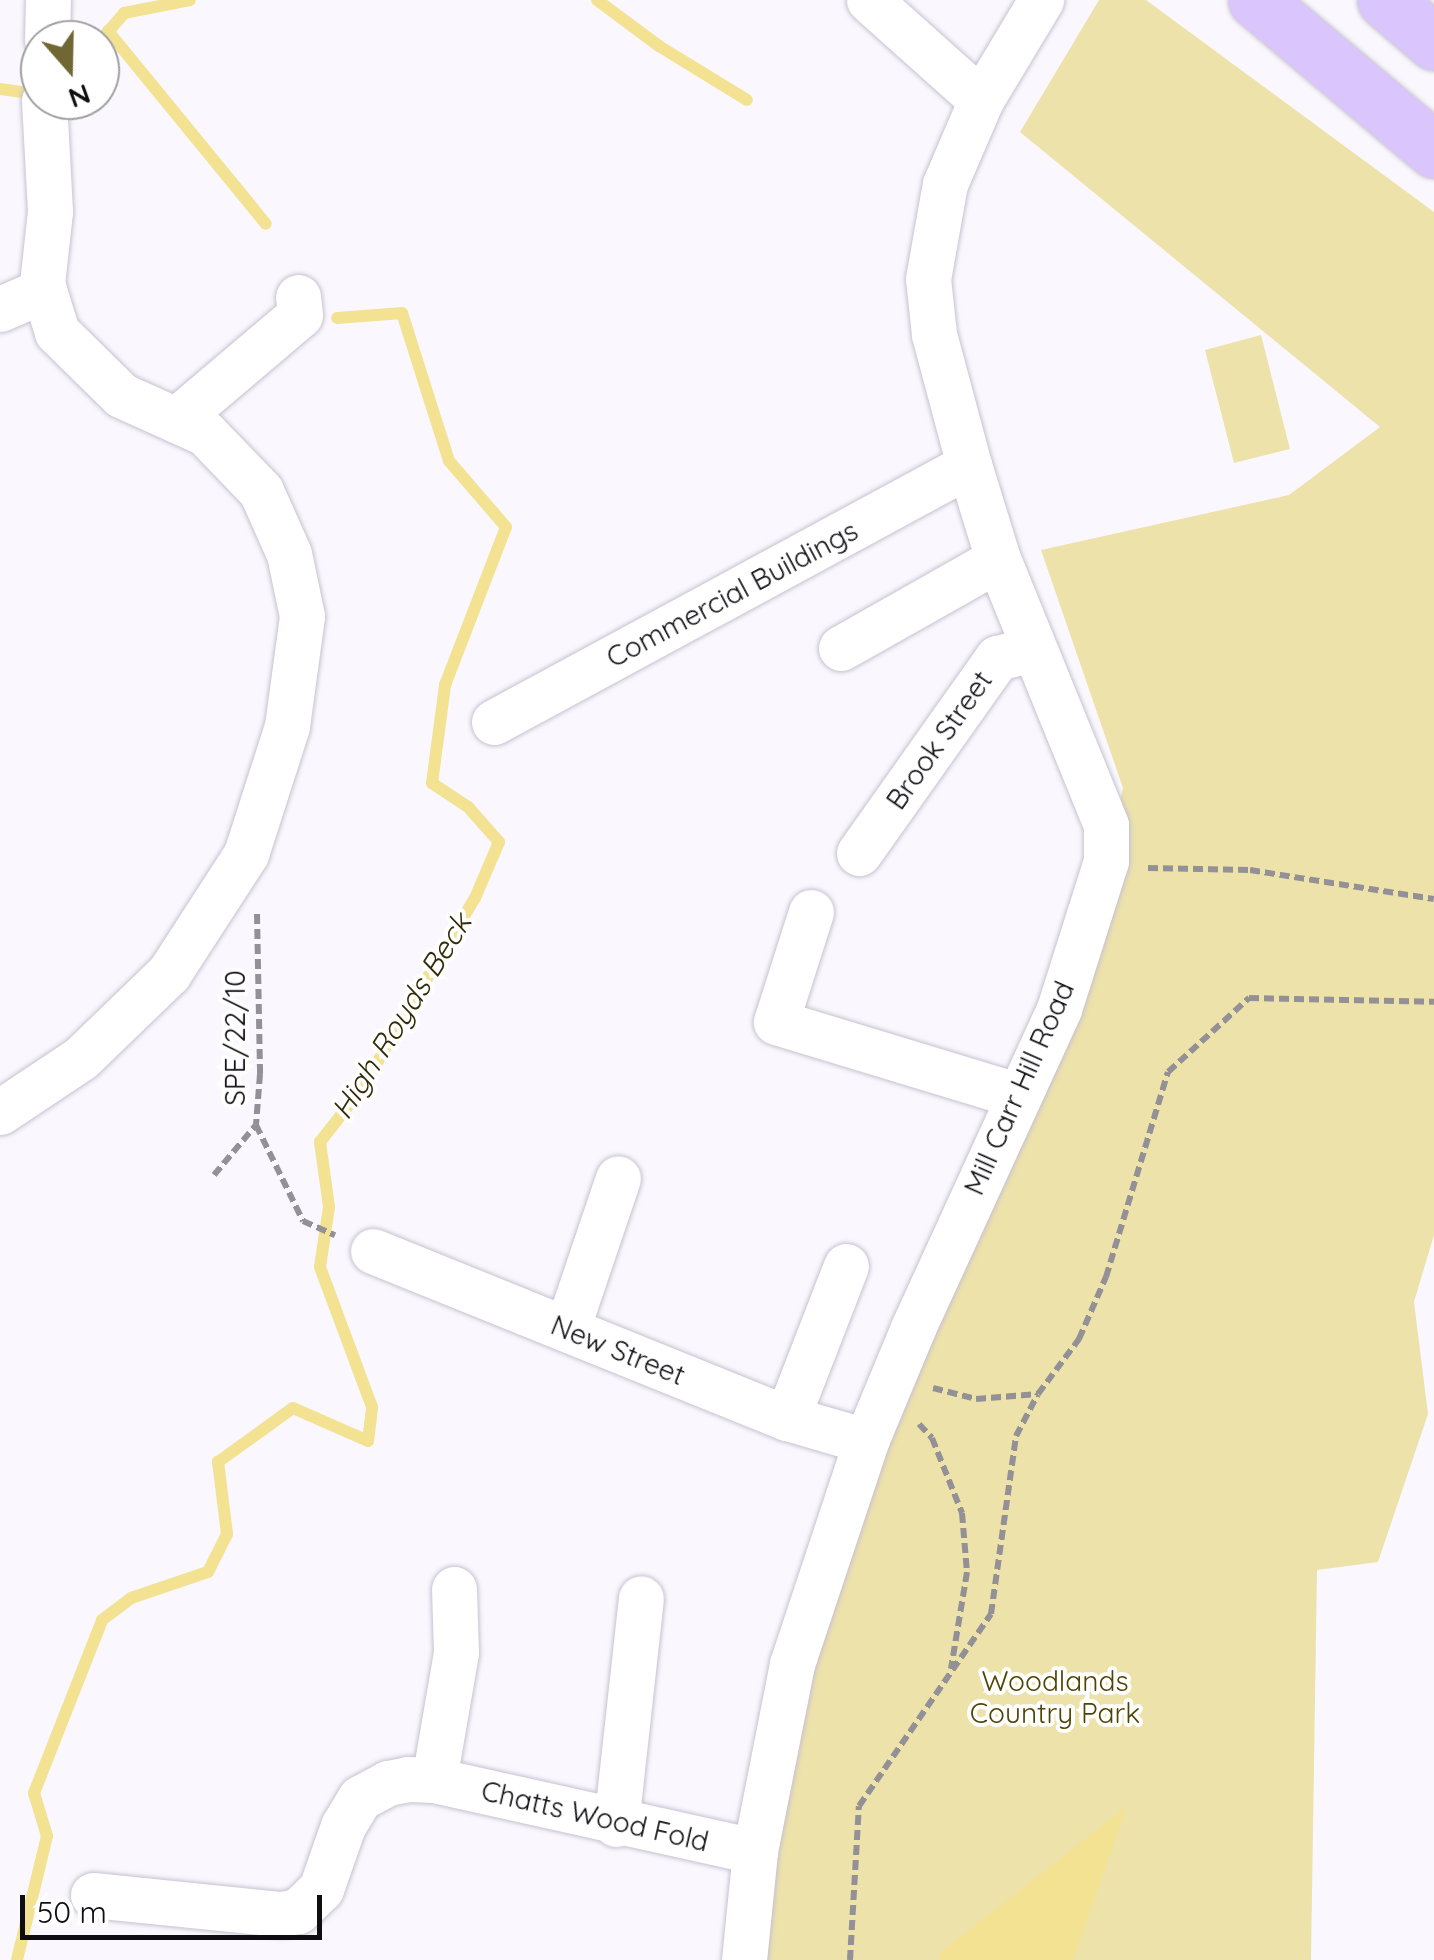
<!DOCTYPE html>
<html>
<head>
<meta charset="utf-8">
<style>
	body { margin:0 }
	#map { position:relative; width:1434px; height:1960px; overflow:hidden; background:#faf8fe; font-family:Quicksand,sans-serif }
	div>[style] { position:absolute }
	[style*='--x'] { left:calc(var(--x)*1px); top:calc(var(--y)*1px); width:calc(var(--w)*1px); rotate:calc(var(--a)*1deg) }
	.green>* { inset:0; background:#ede2aa }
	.water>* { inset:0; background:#f2e292 }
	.stream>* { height:12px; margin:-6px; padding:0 6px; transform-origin:6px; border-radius:6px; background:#f2e292 }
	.path>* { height:6px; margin-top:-3px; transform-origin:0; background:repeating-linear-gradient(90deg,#939196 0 10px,transparent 0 15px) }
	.roads { filter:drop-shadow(0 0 2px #c7c1d1) drop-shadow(0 0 2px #c7c1d1) }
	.minor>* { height:45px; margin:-22.5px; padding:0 22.5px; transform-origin:22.5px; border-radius:22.5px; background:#fff }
	.highway>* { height:55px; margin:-27.5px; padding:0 27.5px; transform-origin:27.5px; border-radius:27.5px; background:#dac5fd }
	span { translate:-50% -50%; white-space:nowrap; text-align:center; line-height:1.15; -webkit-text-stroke:8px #fff; paint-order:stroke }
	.street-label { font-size:28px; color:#0f0d12 }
	.park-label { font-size:28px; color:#4f4502 }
	.water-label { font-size:30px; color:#312b07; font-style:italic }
	.north { position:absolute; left:20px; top:20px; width:100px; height:100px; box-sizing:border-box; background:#fff; border:2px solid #9f9ea0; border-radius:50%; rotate:160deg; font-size:28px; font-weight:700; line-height:40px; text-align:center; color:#0f0d12 }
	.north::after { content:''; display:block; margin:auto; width:35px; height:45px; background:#716734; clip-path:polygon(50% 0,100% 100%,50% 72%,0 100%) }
	.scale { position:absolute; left:20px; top:1895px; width:302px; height:45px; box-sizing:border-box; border:5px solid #0f0d12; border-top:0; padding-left:12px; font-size:30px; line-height:35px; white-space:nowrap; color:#0f0d12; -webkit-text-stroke:8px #fff; paint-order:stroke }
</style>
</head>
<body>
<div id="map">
	<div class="green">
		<i style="clip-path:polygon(1099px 0,1146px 0,1434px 212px,1434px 1235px,1414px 1302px,1428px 1414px,1378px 1562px,1317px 1570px,1311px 1960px,744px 1960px,792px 1664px,1106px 861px,1123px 788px,1041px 550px,1289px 495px,1380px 427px,1020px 132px)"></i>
		<i style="clip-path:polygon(1261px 335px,1290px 449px,1234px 463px,1205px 350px)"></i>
	</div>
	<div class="water">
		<i style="clip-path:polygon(1127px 1806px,1073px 1960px,939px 1960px,940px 1953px)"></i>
	</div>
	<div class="stream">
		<i style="--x:597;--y:0;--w:77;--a:36.6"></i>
		<i style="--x:659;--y:46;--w:103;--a:31.5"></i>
		<i style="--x:108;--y:31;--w:249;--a:50.7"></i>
		<i style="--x:100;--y:41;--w:37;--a:-49"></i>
		<i style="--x:124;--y:13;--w:67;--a:-11.1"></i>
		<i style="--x:0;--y:89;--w:28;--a:8"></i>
		<i style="--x:28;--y:93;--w:9;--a:-18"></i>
		<i style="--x:17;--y:1960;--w:128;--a:-76.4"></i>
		<i style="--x:47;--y:1836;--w:45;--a:-106.8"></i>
		<i style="--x:34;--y:1793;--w:186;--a:-68.5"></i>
		<i style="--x:102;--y:1620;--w:36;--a:-37"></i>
		<i style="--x:131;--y:1598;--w:81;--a:-18.7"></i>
		<i style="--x:208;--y:1572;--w:42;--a:-63.4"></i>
		<i style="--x:227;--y:1534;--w:73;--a:-97.1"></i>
		<i style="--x:218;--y:1462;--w:92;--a:-35.8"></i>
		<i style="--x:293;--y:1408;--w:82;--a:23.7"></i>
		<i style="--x:368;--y:1441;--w:34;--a:-83"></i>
		<i style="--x:372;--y:1407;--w:149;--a:-110.4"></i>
		<i style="--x:320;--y:1267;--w:61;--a:-81.5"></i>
		<i style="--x:329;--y:1207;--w:66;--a:-97.9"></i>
		<i style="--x:320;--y:1142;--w:68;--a:-52.1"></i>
		<i style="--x:362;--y:1088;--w:221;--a:-59.3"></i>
		<i style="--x:475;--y:898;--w:61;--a:-66.8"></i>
		<i style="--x:499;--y:842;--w:47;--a:-131.5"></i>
		<i style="--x:468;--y:807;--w:43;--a:-146.3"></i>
		<i style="--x:432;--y:783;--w:99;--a:-82.4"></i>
		<i style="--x:445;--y:685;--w:169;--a:-68.9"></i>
		<i style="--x:506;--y:527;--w:87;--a:-130.8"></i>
		<i style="--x:449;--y:461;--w:155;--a:-107.6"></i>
		<i style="--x:402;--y:313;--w:65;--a:175.6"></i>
	</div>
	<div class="path">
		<i style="--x:1148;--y:868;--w:102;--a:1.1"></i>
		<i style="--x:1250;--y:870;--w:186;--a:9"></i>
		<i style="--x:257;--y:914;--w:160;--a:88.9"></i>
		<i style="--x:260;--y:1074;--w:51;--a:94.5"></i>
		<i style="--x:256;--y:1125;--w:107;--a:63.9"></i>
		<i style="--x:303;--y:1221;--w:35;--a:24"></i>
		<i style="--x:214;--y:1175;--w:65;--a:-50"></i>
		<i style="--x:933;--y:1388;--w:44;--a:14.3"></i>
		<i style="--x:976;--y:1399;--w:62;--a:-4.6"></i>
		<i style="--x:919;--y:1424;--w:19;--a:47"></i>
		<i style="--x:932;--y:1438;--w:81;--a:68.2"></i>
		<i style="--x:962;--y:1513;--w:59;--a:85.2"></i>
		<i style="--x:967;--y:1572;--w:98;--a:99.4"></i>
		<i style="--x:850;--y:1960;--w:154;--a:-86.7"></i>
		<i style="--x:859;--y:1806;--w:233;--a:-55.5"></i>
		<i style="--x:991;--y:1614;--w:180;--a:-82"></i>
		<i style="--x:1016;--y:1436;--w:47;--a:-62.4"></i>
		<i style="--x:1038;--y:1394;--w:69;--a:-53.3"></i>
		<i style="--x:1079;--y:1339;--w:68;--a:-66.5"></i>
		<i style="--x:1106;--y:1277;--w:214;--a:-73.2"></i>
		<i style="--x:1168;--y:1072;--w:110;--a:-42.4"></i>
		<i style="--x:1249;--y:998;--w:185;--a:1.2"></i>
	</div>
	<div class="roads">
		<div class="minor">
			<i style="--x:869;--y:0;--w:150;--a:41.8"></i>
			<i style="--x:47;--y:40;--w:40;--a:-88.6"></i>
			<i style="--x:0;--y:309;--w:48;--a:-23.4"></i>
			<i style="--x:176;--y:420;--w:162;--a:-40.3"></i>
			<i style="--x:300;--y:315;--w:18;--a:-96"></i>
			<i style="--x:841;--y:648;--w:180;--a:-29.5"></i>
			<i style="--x:494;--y:722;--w:540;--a:-28.42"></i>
			<i style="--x:859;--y:853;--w:239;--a:-54.7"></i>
			<i style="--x:997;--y:658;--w:37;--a:-14"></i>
			<i style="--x:811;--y:912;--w:115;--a:107.7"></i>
			<i style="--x:776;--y:1022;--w:252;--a:16.9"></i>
			<i style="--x:0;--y:1112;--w:97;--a:-33.7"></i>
			<i style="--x:81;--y:1058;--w:122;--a:-44"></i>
			<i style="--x:169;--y:973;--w:142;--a:-57.1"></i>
			<i style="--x:246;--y:854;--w:134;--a:-72.2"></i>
			<i style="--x:287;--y:726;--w:111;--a:-82.2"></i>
			<i style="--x:302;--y:616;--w:63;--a:-101.8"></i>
			<i style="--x:289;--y:554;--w:69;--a:-114"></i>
			<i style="--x:261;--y:491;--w:81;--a:-134"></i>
			<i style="--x:205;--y:433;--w:92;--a:-155.7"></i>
			<i style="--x:121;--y:395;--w:90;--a:-135.5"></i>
			<i style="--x:57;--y:332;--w:50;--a:-107.4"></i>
			<i style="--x:42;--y:284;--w:73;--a:-83.7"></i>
			<i style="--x:50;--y:211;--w:111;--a:-93.1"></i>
			<i style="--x:373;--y:1251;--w:446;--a:22"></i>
			<i style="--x:787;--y:1418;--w:82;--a:16.2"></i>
			<i style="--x:567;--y:1329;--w:159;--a:-71.3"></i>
			<i style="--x:787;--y:1418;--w:163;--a:-68.8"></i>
			<i style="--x:434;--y:1780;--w:130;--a:-80.2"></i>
			<i style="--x:456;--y:1652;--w:63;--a:-91.8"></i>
			<i style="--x:616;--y:1824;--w:227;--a:-83.7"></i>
			<i style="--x:93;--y:1895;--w:189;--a:5.8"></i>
			<i style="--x:281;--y:1914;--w:17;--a:-10"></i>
			<i style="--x:298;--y:1911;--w:32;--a:-44"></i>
			<i style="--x:321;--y:1889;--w:67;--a:-70.8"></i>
			<i style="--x:343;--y:1826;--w:33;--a:-59"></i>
			<i style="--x:360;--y:1798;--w:32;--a:-28"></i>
			<i style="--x:388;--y:1783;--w:20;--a:-11"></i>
			<i style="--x:408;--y:1779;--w:26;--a:2"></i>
			<i style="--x:434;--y:1780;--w:329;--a:12.5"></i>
			<i style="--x:744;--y:1960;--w:110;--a:-84.2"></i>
			<i style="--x:755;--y:1851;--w:191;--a:-78.8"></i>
			<i style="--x:792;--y:1664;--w:235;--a:-71.6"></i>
			<i style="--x:866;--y:1441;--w:122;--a:-67.4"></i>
			<i style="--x:913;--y:1328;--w:351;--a:-65.4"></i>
			<i style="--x:1059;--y:1009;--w:155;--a:-72.4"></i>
			<i style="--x:1106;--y:861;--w:36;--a:-90"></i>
			<i style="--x:1106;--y:825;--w:287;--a:-112.1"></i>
			<i style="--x:998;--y:559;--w:98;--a:-107.1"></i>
			<i style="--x:969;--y:465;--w:136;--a:-105"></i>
			<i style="--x:934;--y:334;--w:55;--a:-96.2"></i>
			<i style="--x:928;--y:279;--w:97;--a:-79.9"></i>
			<i style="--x:945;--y:184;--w:91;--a:-66.8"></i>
			<i style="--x:981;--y:100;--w:117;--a:-59"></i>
		</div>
		<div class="highway">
			<i style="--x:1256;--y:0;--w:233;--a:40.1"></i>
			<i style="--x:1385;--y:0;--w:65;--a:40.6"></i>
		</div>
	</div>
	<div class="street-label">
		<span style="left:732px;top:594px;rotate:-28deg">Commercial Buildings</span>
		<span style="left:939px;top:740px;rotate:-55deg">Brook Street</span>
		<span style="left:235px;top:1038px;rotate:-90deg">SPE/22/10</span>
		<span style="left:1019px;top:1088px;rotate:-66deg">Mill Carr Hill Road</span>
		<span style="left:618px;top:1350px;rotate:22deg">New Street</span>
		<span style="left:595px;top:1816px;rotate:13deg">Chatts Wood Fold</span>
	</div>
	<div class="park-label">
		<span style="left:1055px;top:1697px">Woodlands<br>Country Park</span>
	</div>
	<div class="water-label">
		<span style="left:401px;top:1016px;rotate:-58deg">High Royds Beck</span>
	</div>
	<div class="north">N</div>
	<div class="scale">50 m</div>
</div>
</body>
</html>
